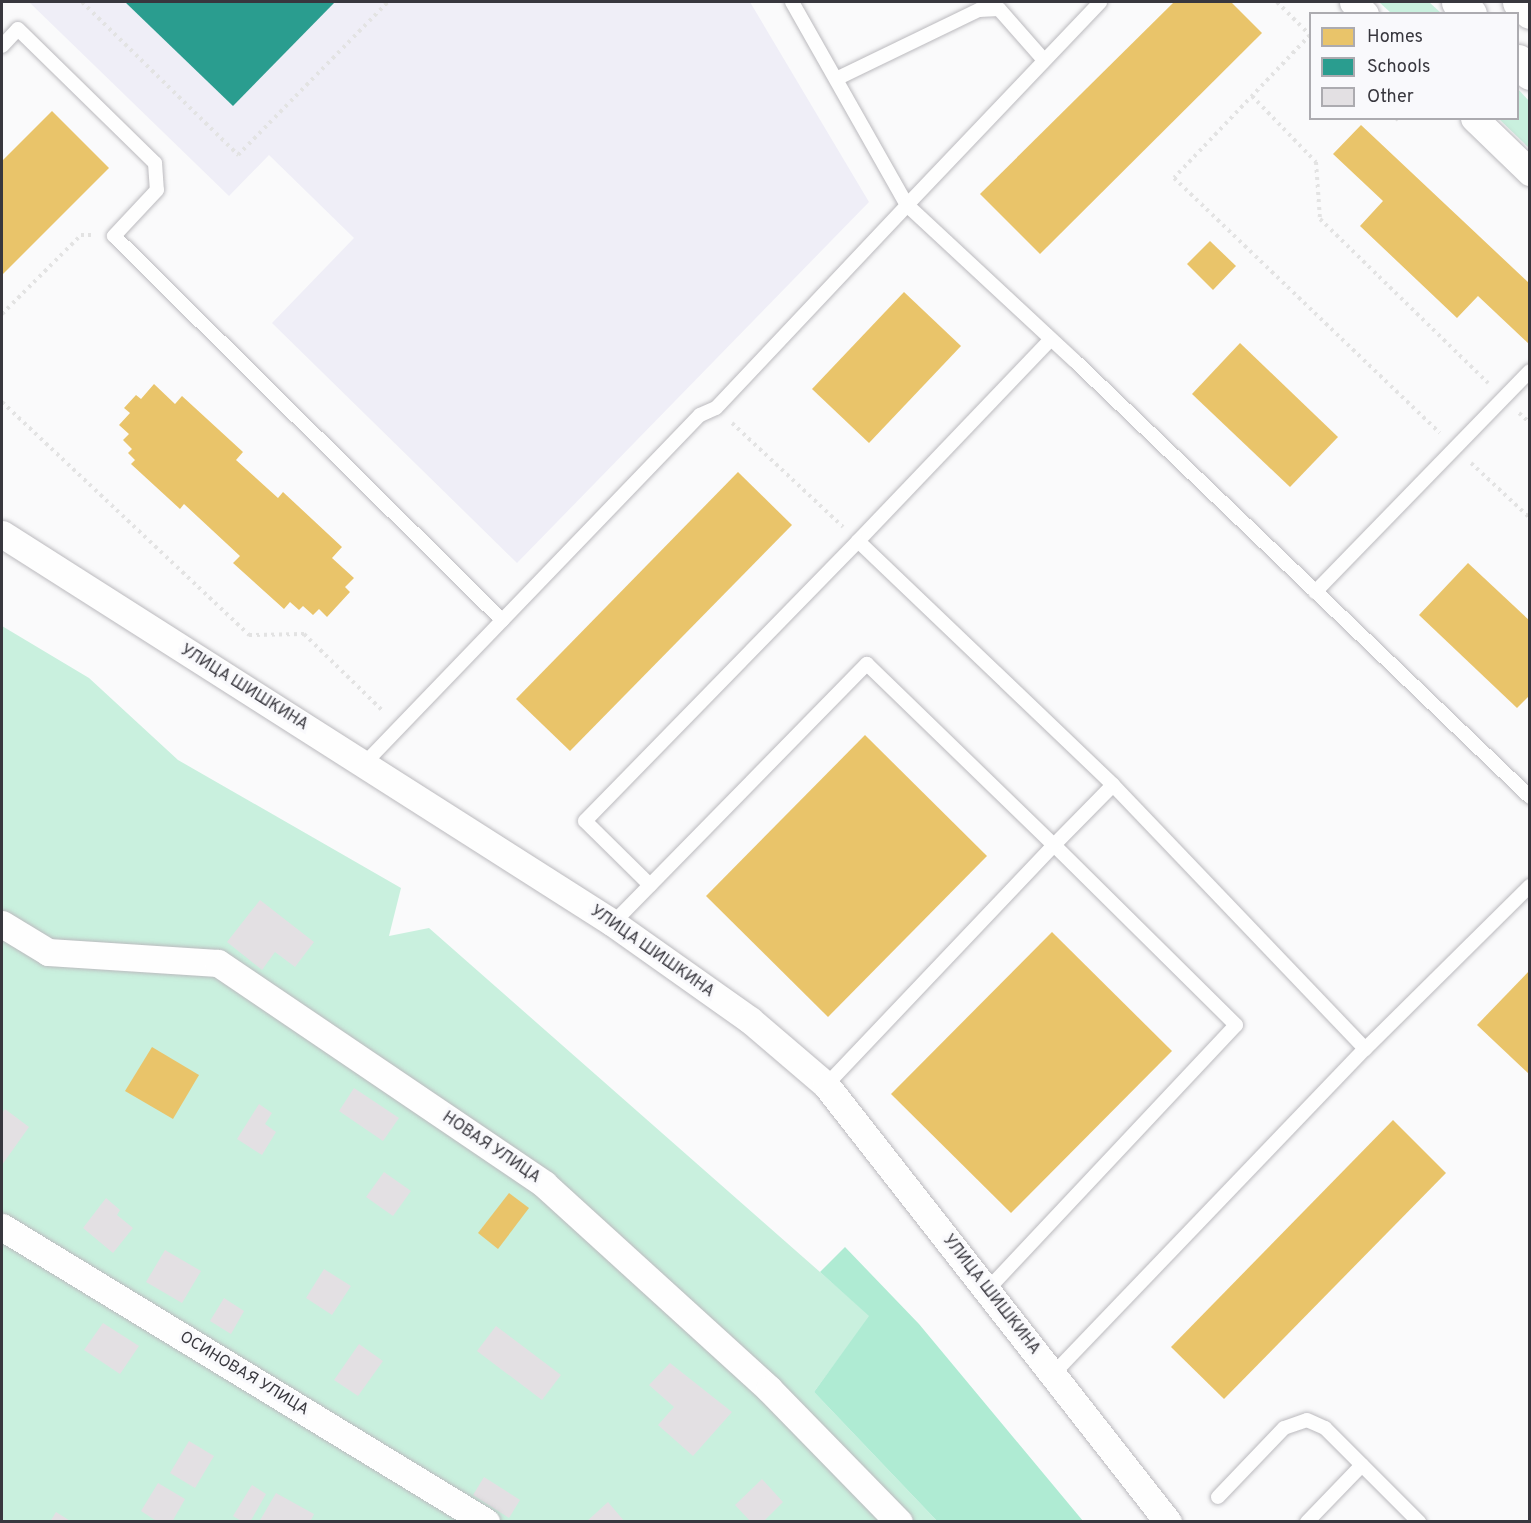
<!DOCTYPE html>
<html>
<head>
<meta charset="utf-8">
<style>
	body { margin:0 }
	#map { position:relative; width:1531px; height:1523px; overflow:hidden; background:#fafafb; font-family:Overpass,sans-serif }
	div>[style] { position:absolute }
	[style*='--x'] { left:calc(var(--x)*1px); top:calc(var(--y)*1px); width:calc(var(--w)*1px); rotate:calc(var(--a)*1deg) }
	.built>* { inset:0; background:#efeef7 }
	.green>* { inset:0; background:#c9f0de }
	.forest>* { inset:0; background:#afebd3 }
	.homes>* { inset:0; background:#e9c46a }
	.schools>* { inset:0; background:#2a9d8f }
	.building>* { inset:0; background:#e3e0e3 }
	.path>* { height:4px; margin-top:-2px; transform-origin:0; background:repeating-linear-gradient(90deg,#e3e3e3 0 3px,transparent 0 7.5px) }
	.roads { filter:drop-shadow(0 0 2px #bbbabe) drop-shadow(0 0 2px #bbbabe) }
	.service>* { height:14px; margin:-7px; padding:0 7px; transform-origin:7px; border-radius:7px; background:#fefefe }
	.minor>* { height:27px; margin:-13.5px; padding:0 13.5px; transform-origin:13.5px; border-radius:13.5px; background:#fefefe }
	.tertiary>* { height:33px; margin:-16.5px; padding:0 16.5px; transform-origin:16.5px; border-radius:16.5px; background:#fefefe }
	span { translate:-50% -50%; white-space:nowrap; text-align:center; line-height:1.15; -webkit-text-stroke:6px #f9f9fc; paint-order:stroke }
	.street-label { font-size:16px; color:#38373e }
	.frame { position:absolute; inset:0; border:3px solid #38373e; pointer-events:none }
	.legend { position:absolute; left:1309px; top:12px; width:210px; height:108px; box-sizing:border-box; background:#f9f9fc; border:2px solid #acabb0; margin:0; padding:8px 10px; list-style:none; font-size:18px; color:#38373e }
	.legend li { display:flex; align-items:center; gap:12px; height:30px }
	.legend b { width:30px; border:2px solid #acabb0 }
</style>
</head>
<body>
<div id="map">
	<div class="built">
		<i style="clip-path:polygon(29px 2px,750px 2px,869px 202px,517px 563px,272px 323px,354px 238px,269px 155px,229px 196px)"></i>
	</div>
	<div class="green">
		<i style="clip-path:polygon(1379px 2px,1429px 2px,1441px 13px,1391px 13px)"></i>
		<i style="clip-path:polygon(1518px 89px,1529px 101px,1529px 148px,1499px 119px,1518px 118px)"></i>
		<i style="clip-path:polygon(2px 626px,89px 678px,178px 760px,401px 888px,389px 936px,429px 928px,870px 1316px,814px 1392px,937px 1521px,2px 1522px)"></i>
	</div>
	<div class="forest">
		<i style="clip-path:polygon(845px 1247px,919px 1324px,1083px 1521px,937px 1521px,814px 1392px,869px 1316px,820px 1272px)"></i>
	</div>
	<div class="homes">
		<i style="clip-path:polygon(1174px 2px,1231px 2px,1262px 33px,1040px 254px,980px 194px)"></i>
		<i style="clip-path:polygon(52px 111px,109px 168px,2px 275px,2px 161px)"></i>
		<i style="clip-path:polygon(1361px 125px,1530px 284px,1530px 345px,1478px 296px,1457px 318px,1360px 226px,1383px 201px,1333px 154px)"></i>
		<i style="clip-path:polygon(1210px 241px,1236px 266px,1213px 290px,1187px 264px)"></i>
		<i style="clip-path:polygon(904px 292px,961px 346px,869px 443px,812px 389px)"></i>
		<i style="clip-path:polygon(1240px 343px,1338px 437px,1290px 487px,1192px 394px)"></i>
		<i style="clip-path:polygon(154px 384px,175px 404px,182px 396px,243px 452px,236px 460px,278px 498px,283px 492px,342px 547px,332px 558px,354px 578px,345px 587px,350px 592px,327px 617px,319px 609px,313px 615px,303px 606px,299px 610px,290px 602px,284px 609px,233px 563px,240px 556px,184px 504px,180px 509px,131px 464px,135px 460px,128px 453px,132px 449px,123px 440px,129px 434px,119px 425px,130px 413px,124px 408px,136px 395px,141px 399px)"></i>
		<i style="clip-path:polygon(738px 472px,792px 525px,570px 751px,516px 699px)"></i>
		<i style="clip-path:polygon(1468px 563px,1530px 621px,1530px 695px,1517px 708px,1419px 615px)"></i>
		<i style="clip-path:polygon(865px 735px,987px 856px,828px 1017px,706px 896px)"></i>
		<i style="clip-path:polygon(1052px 932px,1172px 1051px,1011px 1213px,891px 1094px)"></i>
		<i style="clip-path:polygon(1530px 970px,1530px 1075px,1477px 1025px)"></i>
		<i style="clip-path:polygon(152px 1047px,199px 1075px,173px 1119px,125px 1091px)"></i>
		<i style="clip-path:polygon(1393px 1120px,1446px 1173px,1224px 1399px,1171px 1347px)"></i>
		<i style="clip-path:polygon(509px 1193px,529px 1208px,498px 1249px,478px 1233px)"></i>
	</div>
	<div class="schools">
		<i style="clip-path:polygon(125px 2px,335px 2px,233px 106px)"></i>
	</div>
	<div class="building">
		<i style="clip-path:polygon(260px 900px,314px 942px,295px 967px,275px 952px,262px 970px,227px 942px)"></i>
		<i style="clip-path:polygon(354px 1088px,399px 1118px,383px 1141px,339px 1111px)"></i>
		<i style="clip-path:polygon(259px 1104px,272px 1113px,265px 1124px,276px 1132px,262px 1155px,237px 1139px)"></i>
		<i style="clip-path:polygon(5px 1109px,29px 1127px,2px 1165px,2px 1113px)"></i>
		<i style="clip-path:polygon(384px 1172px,411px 1191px,393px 1216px,366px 1197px)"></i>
		<i style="clip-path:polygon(106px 1198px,120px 1210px,117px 1215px,133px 1228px,113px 1253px,83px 1228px)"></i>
		<i style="clip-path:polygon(165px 1250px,201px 1271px,182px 1303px,146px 1282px)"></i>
		<i style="clip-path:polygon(324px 1269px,351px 1286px,332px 1315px,306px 1298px)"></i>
		<i style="clip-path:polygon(224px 1298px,244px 1311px,231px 1334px,210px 1321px)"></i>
		<i style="clip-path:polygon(103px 1323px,139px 1346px,120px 1374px,84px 1350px)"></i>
		<i style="clip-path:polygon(496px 1326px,561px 1375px,542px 1400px,477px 1351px)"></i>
		<i style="clip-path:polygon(359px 1344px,383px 1361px,358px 1396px,334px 1380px)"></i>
		<i style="clip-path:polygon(670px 1363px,732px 1412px,693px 1456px,658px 1425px,674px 1407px,649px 1385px)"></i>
		<i style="clip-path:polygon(189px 1441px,214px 1456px,195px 1488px,170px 1473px)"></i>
		<i style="clip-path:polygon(484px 1477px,520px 1500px,509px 1518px,473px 1495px)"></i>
		<i style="clip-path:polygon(762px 1479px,783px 1502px,763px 1522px,751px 1522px,735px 1505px)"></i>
		<i style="clip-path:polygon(158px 1483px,185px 1499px,172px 1522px,158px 1522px,141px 1511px)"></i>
		<i style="clip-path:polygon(252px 1485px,266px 1494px,250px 1522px,243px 1522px,233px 1516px)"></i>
		<i style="clip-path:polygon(276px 1493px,314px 1514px,310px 1522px,259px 1522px)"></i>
		<i style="clip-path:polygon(608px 1502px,625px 1522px,586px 1522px)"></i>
		<i style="clip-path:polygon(56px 1512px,72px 1522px,50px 1522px)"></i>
	</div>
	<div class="path">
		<i style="--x:82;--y:2;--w:219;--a:44.4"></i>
		<i style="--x:238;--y:155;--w:214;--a:-45.6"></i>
		<i style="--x:1277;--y:2;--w:47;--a:45"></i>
		<i style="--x:1310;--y:35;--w:197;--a:133.6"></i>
		<i style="--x:1174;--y:178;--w:368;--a:43.8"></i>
		<i style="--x:1252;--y:96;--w:92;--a:45.9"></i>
		<i style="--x:1316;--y:162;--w:57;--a:86"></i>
		<i style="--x:1320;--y:219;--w:235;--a:44.3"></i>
		<i style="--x:1396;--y:118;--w:3;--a:45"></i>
		<i style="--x:2;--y:314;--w:112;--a:-45"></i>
		<i style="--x:81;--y:235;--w:10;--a:0"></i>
		<i style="--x:2;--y:402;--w:340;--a:43.3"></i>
		<i style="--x:249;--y:635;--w:55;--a:-1"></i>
		<i style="--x:304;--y:634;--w:112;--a:44.3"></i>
		<i style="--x:1519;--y:413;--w:15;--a:42"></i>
		<i style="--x:732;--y:423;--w:152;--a:43.1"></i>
		<i style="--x:1471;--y:463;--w:81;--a:43"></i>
	</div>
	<div class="roads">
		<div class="service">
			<i style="--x:792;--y:2;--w:233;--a:60.5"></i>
			<i style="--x:907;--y:205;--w:280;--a:-46.4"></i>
			<i style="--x:2;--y:46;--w:23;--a:-47"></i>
			<i style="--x:18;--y:29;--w:192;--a:44.4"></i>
			<i style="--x:155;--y:163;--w:27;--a:86"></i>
			<i style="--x:157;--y:190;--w:63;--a:133.1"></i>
			<i style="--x:114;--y:236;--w:546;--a:44.7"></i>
			<i style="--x:836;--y:79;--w:159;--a:-25.8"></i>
			<i style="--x:979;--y:10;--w:20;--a:-3"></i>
			<i style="--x:999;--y:9;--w:68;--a:48.6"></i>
			<i style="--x:858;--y:541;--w:279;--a:-46.3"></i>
			<i style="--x:1315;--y:592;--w:308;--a:-45.8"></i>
			<i style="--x:364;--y:764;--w:484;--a:-46.1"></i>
			<i style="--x:700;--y:415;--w:17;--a:-24"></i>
			<i style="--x:716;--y:408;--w:279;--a:-46.7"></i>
			<i style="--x:907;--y:205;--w:229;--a:42.9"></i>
			<i style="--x:1075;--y:361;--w:630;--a:43.78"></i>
			<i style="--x:1113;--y:785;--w:365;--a:46.3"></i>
			<i style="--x:650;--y:885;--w:91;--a:-135.4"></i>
			<i style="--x:585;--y:821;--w:391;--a:-45.7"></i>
			<i style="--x:858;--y:541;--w:353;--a:43.7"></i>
			<i style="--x:1113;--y:785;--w:84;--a:134.5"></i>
			<i style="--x:1054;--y:845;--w:256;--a:44.7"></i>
			<i style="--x:1236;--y:1025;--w:364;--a:133.2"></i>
			<i style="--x:613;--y:923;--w:363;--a:-45.6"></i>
			<i style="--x:867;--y:664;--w:260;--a:44.1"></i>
			<i style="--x:1054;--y:845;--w:331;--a:133.5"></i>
			<i style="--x:1053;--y:1374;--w:451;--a:-46.2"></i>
			<i style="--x:1365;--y:1049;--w:232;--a:-44.7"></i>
			<i style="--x:1218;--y:1497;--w:95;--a:-46.3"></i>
			<i style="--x:1284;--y:1428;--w:24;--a:-19"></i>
			<i style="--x:1307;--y:1420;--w:20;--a:24"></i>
			<i style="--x:1325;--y:1428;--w:52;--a:45"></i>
			<i style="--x:1307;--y:1522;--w:79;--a:-46"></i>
			<i style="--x:1362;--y:1465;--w:81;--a:45"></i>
		</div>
		<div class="minor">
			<i style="--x:1353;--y:2;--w:17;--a:45"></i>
			<i style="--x:1474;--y:118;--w:78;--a:44"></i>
			<i style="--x:2;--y:534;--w:724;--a:32.48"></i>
			<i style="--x:613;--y:923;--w:168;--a:35.3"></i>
			<i style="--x:750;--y:1020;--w:100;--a:40.5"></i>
			<i style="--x:826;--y:1085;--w:555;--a:51.95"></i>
			<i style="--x:2;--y:924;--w:54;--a:31.3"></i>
			<i style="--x:48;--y:952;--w:170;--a:3.7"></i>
			<i style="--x:218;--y:963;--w:394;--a:34.1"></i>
			<i style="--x:544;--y:1184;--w:304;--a:42.3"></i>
			<i style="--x:769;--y:1389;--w:186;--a:45.7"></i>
			<i style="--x:2;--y:1227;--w:567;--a:31.36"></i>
		</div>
		<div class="tertiary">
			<i style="--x:1458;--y:2;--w:17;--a:45"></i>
			<i style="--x:1519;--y:2;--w:15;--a:42"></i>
			<i style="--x:1518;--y:61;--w:17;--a:45"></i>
		</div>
	</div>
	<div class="street-label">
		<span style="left:244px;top:688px;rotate:32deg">УЛИЦА ШИШКИНА</span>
		<span style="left:652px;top:952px;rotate:35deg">УЛИЦА ШИШКИНА</span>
		<span style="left:491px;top:1148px;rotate:34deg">НОВАЯ УЛИЦА</span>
		<span style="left:991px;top:1295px;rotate:52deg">УЛИЦА ШИШКИНА</span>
		<span style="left:244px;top:1374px;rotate:31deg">ОСИНОВАЯ УЛИЦА</span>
	</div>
	<div class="frame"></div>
	<ul class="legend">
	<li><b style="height:16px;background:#e9c46a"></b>Homes</li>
	<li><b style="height:16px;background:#2a9d8f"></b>Schools</li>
	<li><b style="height:16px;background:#e3e0e3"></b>Other</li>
	</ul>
</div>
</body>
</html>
